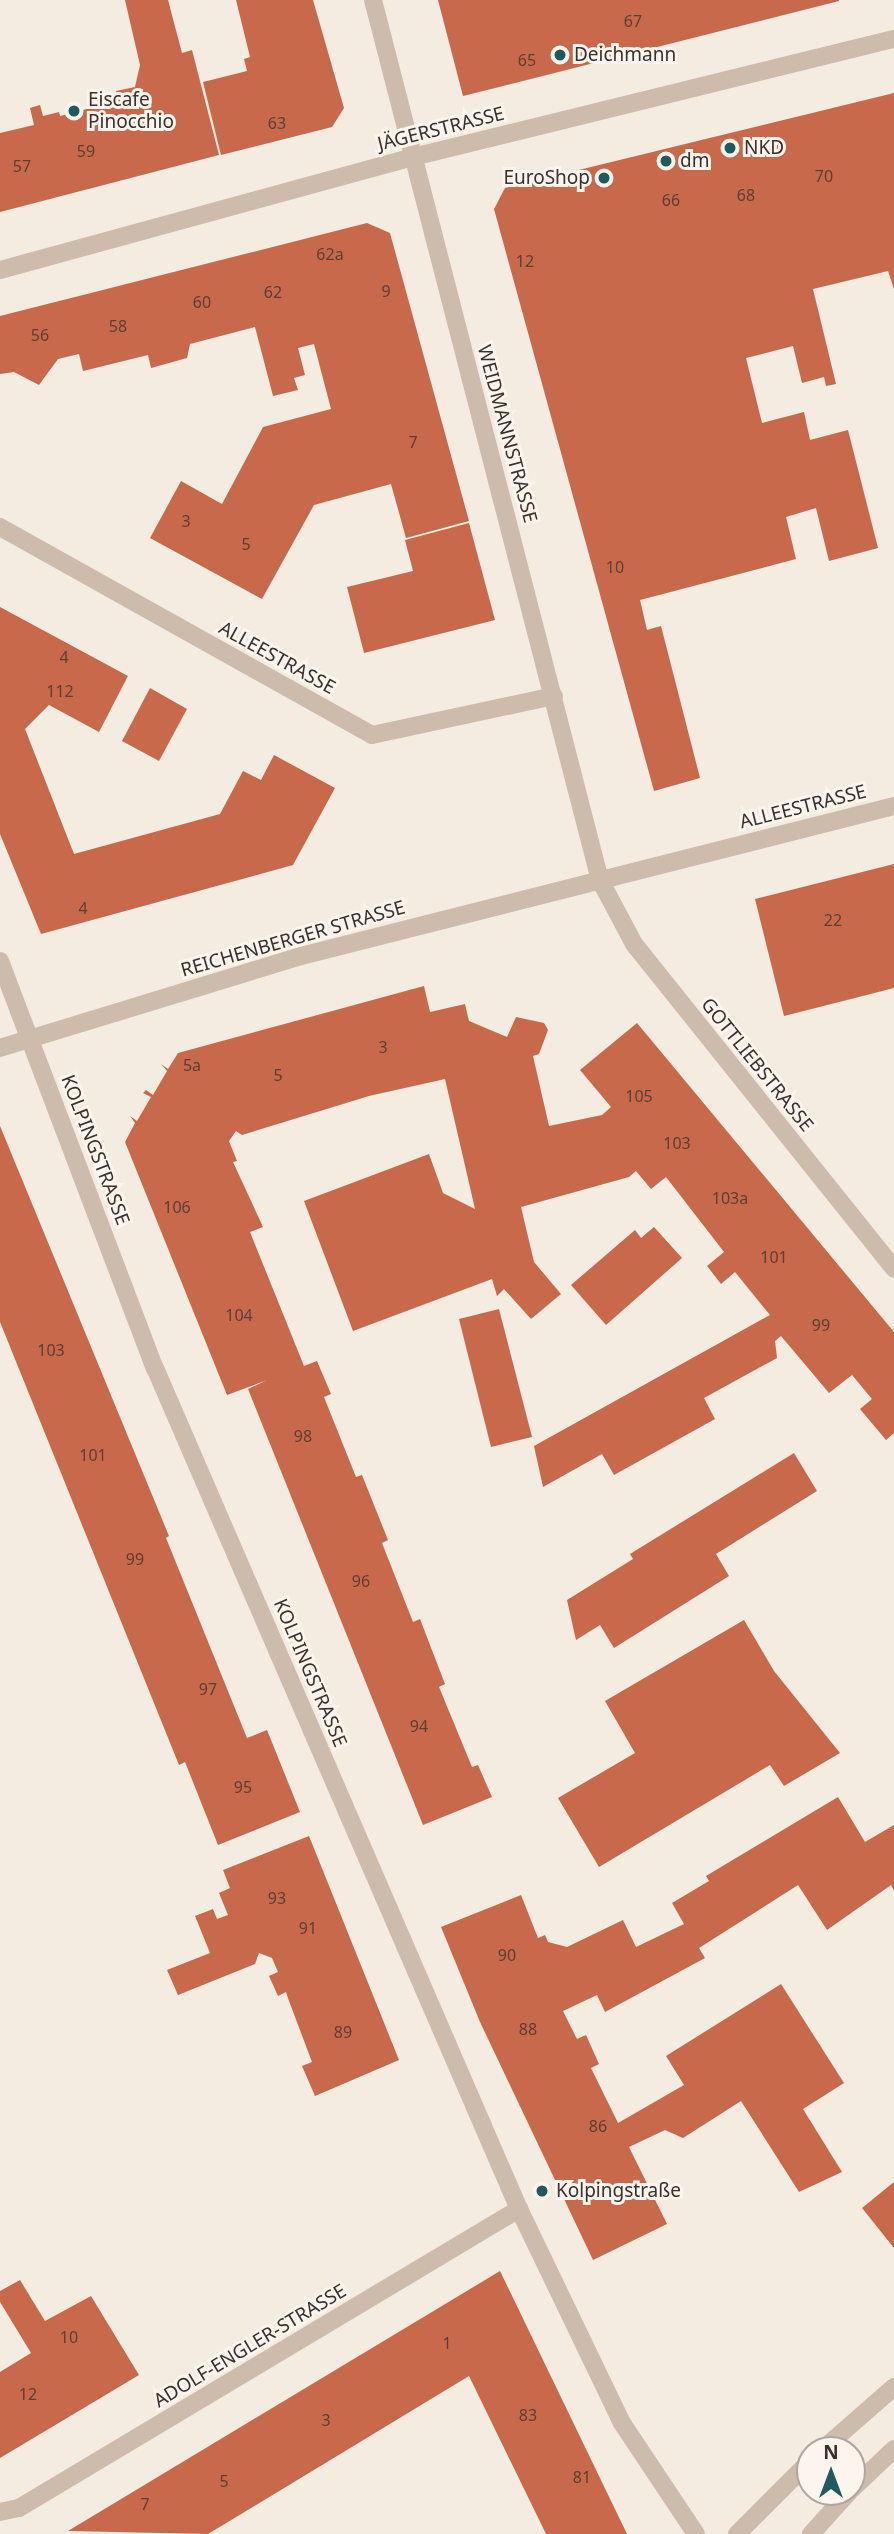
<!DOCTYPE html>
<html>
<head>
<meta charset="utf-8">
<style>
	body { margin:0 }
	#map { position:relative; width:894px; height:2534px; overflow:hidden; background:#f4ebe1; font-family:"Noto Sans",sans-serif }
	div>[style] { position:absolute }
	[style*='--x'] { left:calc(var(--x)*1px); top:calc(var(--y)*1px); width:calc(var(--w)*1px); rotate:calc(var(--a)*1deg) }
	.building>* { inset:0; background:#c8694b }
	.minor>* { height:18px; margin:-9px; padding:0 9px; transform-origin:9px; border-radius:9px; background:#cdbbac }
	.dots>* { width:19px; height:19px; translate:-50% -50%; box-sizing:border-box; border:4px solid #fbf5ee; border-radius:50% }
	span { translate:-50% -50%; white-space:nowrap; text-align:center; line-height:1.15; -webkit-text-stroke:6px #fbf5ee; paint-order:stroke }
	.number-label { font-size:16px; color:#5e3e33 }
	.number-label span { -webkit-text-stroke-width:0 }
	.poi-label { font-size:19px; color:#3b302b }
	.left { translate:0 -50%; text-align:left }
	.right { translate:-100% -50%; text-align:right }
	.street-label { font-size:19px; color:#3b302b }
	.north { position:absolute; left:796px; top:2436px; width:70px; height:70px; box-sizing:border-box; background:#fbf5ee; border:2px solid #aea6a0; border-radius:50%; rotate:0deg; font-size:19px; font-weight:700; line-height:28px; text-align:center; color:#3b302b }
	.north::after { content:''; display:block; margin:auto; width:24px; height:32px; background:#1f5a5e; clip-path:polygon(50% 0,100% 100%,50% 72%,0 100%) }
</style>
</head>
<body>
<div id="map">
	<div class="building">
		<i style="clip-path:polygon(125px 0,168px 0,182px 53px,192px 50px,219px 155px,0 212px,0 133px,34px 125px,30px 108px,40px 105px,43px 116px,59px 112px,60px 116px,118px 101px,116px 91px,135px 87px,140px 65px)"></i>
		<i style="clip-path:polygon(236px 0,313px 0,344px 108px,332px 127px,221px 155px,203px 82px,247px 71px,244px 59px,250px 57px)"></i>
		<i style="clip-path:polygon(438px 0,839px 0,839px 1px,463px 96px)"></i>
		<i style="clip-path:polygon(894px 93px,894px 289px,888px 271px,813px 289px,836px 384px,826px 386px,824px 377px,802px 383px,793px 346px,746px 358px,762px 423px,804px 412px,810px 440px,848px 430px,878px 548px,829px 561px,816px 508px,786px 517px,796px 559px,640px 600px,647px 630px,661px 626px,700px 778px,654px 791px,494px 209px,505px 188px)"></i>
		<i style="clip-path:polygon(367px 223px,390px 233px,469px 521px,406px 538px,391px 484px,314px 505px,262px 599px,150px 538px,181px 481px,222px 504px,263px 427px,331px 409px,314px 344px,298px 348px,305px 375px,294px 378px,298px 390px,273px 396px,255px 327px,190px 344px,187px 358px,151px 368px,148px 355px,83px 371px,79px 354px,58px 359px,39px 385px,14px 372px,0 374px,0 316px)"></i>
		<i style="clip-path:polygon(469px 523px,495px 620px,364px 653px,347px 587px,413px 571px,405px 540px)"></i>
		<i style="clip-path:polygon(0 607px,128px 676px,99px 732px,49px 705px,25px 729px,74px 854px,220px 814px,243px 771px,261px 780px,274px 755px,335px 788px,293px 865px,41px 934px,0 834px)"></i>
		<i style="clip-path:polygon(150px 688px,187px 709px,159px 761px,122px 741px)"></i>
		<i style="clip-path:polygon(894px 864px,894px 988px,784px 1016px,755px 899px)"></i>
		<i style="clip-path:polygon(424px 986px,430px 1012px,465px 1004px,469px 1021px,507px 1037px,516px 1017px,544px 1023px,548px 1030px,539px 1054px,533px 1056px,549px 1126px,602px 1115px,611px 1107px,580px 1070px,637px 1023px,894px 1332px,894px 1433px,886px 1440px,860px 1409px,872px 1399px,852px 1375px,829px 1393px,781px 1336px,775px 1341px,777px 1358px,704px 1398px,715px 1419px,614px 1475px,602px 1454px,543px 1487px,534px 1446px,770px 1315px,735px 1272px,721px 1284px,707px 1266px,724px 1252px,666px 1177px,651px 1189px,636px 1171px,629px 1177px,521px 1207px,534px 1262px,561px 1294px,531px 1319px,504px 1289px,497px 1296px,492px 1279px,353px 1331px,304px 1201px,429px 1154px,443px 1193px,475px 1209px,445px 1079px,369px 1096px,242px 1135px,236px 1131px,229px 1141px,237px 1161px,233px 1162px,263px 1227px,250px 1232px,304px 1366px,317px 1361px,331px 1394px,324px 1397px,356px 1477px,362px 1475px,388px 1540px,382px 1543px,413px 1622px,420px 1619px,445px 1684px,439px 1687px,472px 1767px,478px 1765px,492px 1797px,423px 1825px,248px 1389px,267px 1380px,227px 1395px,125px 1142px,135px 1123px,130px 1116px,137px 1121px,151px 1097px,143px 1093px,146px 1090px,153px 1095px,167px 1071px,161px 1064px,168px 1069px,178px 1053px)"></i>
		<i style="clip-path:polygon(0 1126px,169px 1536px,166px 1538px,247px 1738px,267px 1730px,300px 1812px,218px 1845px,185px 1762px,179px 1765px,0 1322px)"></i>
		<i style="clip-path:polygon(654px 1227px,682px 1258px,606px 1325px,571px 1285px,635px 1230px,641px 1238px)"></i>
		<i style="clip-path:polygon(499px 1309px,532px 1437px,491px 1447px,459px 1319px)"></i>
		<i style="clip-path:polygon(794px 1453px,817px 1491px,716px 1554px,729px 1576px,614px 1648px,600px 1625px,576px 1640px,567px 1600px,633px 1559px,630px 1554px)"></i>
		<i style="clip-path:polygon(744px 1620px,774px 1671px,840px 1753px,784px 1786px,770px 1765px,599px 1867px,558px 1798px,635px 1753px,605px 1701px)"></i>
		<i style="clip-path:polygon(838px 1797px,865px 1842px,894px 1825px,894px 1890px,891px 1885px,827px 1930px,798px 1885px,699px 1948px,705px 1958px,605px 2012px,597px 1995px,563px 2011px,577px 2039px,586px 2035px,599px 2064px,591px 2068px,618px 2123px,684px 2085px,666px 2056px,781px 1984px,844px 2083px,803px 2109px,842px 2172px,799px 2192px,741px 2101px,683px 2138px,665px 2130px,629px 2147px,667px 2224px,593px 2260px,480px 2022px,441px 1927px,521px 1895px,538px 1938px,545px 1935px,548px 1942px,567px 1947px,623px 1920px,636px 1947px,684px 1924px,672px 1903px,709px 1881px,706px 1876px)"></i>
		<i style="clip-path:polygon(309px 1836px,399px 2060px,315px 2096px,302px 2066px,312px 2062px,289px 2001px,286px 1992px,278px 1996px,269px 1976px,278px 1972px,272px 1958px,259px 1953px,255px 1964px,178px 1995px,167px 1970px,210px 1953px,195px 1916px,213px 1909px,217px 1919px,228px 1915px,219px 1893px,230px 1888px,223px 1870px)"></i>
		<i style="clip-path:polygon(894px 2182px,894px 2248px,862px 2208px)"></i>
		<i style="clip-path:polygon(500px 2271px,627px 2534px,546px 2534px,469px 2376px,208px 2534px,68px 2531px)"></i>
		<i style="clip-path:polygon(20px 2280px,45px 2321px,91px 2296px,139px 2375px,0 2458px,0 2372px,31px 2353px,0 2302px,0 2291px)"></i>
	</div>
	<div class="minor">
		<i style="--x:373;--y:0;--w:909;--a:75.54"></i>
		<i style="--x:600;--y:880;--w:72;--a:62"></i>
		<i style="--x:634;--y:944;--w:416;--a:51.3"></i>
		<i style="--x:0;--y:270;--w:428;--a:-15.3"></i>
		<i style="--x:413;--y:157;--w:495;--a:-13.8"></i>
		<i style="--x:0;--y:527;--w:426;--a:29.2"></i>
		<i style="--x:372;--y:735;--w:186;--a:-12.1"></i>
		<i style="--x:0;--y:961;--w:436;--a:69.2"></i>
		<i style="--x:155;--y:1368;--w:916;--a:66.6"></i>
		<i style="--x:519;--y:2209;--w:237;--a:64.3"></i>
		<i style="--x:622;--y:2423;--w:133;--a:56.3"></i>
		<i style="--x:0;--y:1048;--w:315;--a:-17"></i>
		<i style="--x:301;--y:956;--w:612;--a:-14.2"></i>
		<i style="--x:822;--y:2450;--w:96;--a:-41.2"></i>
		<i style="--x:852;--y:2489;--w:58;--a:-43.6"></i>
		<i style="--x:0;--y:2512;--w:19;--a:-12"></i>
		<i style="--x:19;--y:2508;--w:583;--a:-30.88"></i>
		<i style="--x:737;--y:2534;--w:103;--a:-45"></i>
		<i style="--x:811;--y:2534;--w:57;--a:-47.9"></i>
	</div>
	<div class="dots">
		<i style="left:560px;top:55px;background:#1f5a5e"></i>
		<i style="left:74px;top:111px;background:#1f5a5e"></i>
		<i style="left:730px;top:148px;background:#1f5a5e"></i>
		<i style="left:666px;top:161px;background:#1f5a5e"></i>
		<i style="left:604px;top:178px;background:#1f5a5e"></i>
		<i style="left:542px;top:2191px;background:#1f5a5e"></i>
	</div>
	<div class="number-label">
		<span style="left:633px;top:21px">67</span>
		<span style="left:527px;top:60px">65</span>
		<span style="left:277px;top:123px">63</span>
		<span style="left:86px;top:151px">59</span>
		<span style="left:22px;top:166px">57</span>
		<span style="left:824px;top:176px">70</span>
		<span style="left:746px;top:195px">68</span>
		<span style="left:671px;top:200px">66</span>
		<span style="left:330px;top:254px">62a</span>
		<span style="left:525px;top:261px">12</span>
		<span style="left:386px;top:291px">9</span>
		<span style="left:273px;top:292px">62</span>
		<span style="left:202px;top:302px">60</span>
		<span style="left:118px;top:326px">58</span>
		<span style="left:40px;top:335px">56</span>
		<span style="left:413px;top:442px">7</span>
		<span style="left:186px;top:521px">3</span>
		<span style="left:246px;top:544px">5</span>
		<span style="left:615px;top:567px">10</span>
		<span style="left:64px;top:657px">4</span>
		<span style="left:60px;top:691px">112</span>
		<span style="left:83px;top:908px">4</span>
		<span style="left:833px;top:920px">22</span>
		<span style="left:383px;top:1047px">3</span>
		<span style="left:192px;top:1065px">5a</span>
		<span style="left:278px;top:1075px">5</span>
		<span style="left:639px;top:1096px">105</span>
		<span style="left:677px;top:1143px">103</span>
		<span style="left:730px;top:1198px">103a</span>
		<span style="left:177px;top:1207px">106</span>
		<span style="left:774px;top:1257px">101</span>
		<span style="left:239px;top:1315px">104</span>
		<span style="left:821px;top:1325px">99</span>
		<span style="left:51px;top:1350px">103</span>
		<span style="left:303px;top:1436px">98</span>
		<span style="left:93px;top:1455px">101</span>
		<span style="left:135px;top:1559px">99</span>
		<span style="left:361px;top:1581px">96</span>
		<span style="left:208px;top:1689px">97</span>
		<span style="left:419px;top:1726px">94</span>
		<span style="left:243px;top:1787px">95</span>
		<span style="left:277px;top:1898px">93</span>
		<span style="left:308px;top:1928px">91</span>
		<span style="left:507px;top:1955px">90</span>
		<span style="left:528px;top:2029px">88</span>
		<span style="left:343px;top:2032px">89</span>
		<span style="left:598px;top:2126px">86</span>
		<span style="left:69px;top:2337px">10</span>
		<span style="left:447px;top:2343px">1</span>
		<span style="left:28px;top:2394px">12</span>
		<span style="left:528px;top:2415px">83</span>
		<span style="left:326px;top:2420px">3</span>
		<span style="left:582px;top:2477px">81</span>
		<span style="left:224px;top:2481px">5</span>
		<span style="left:145px;top:2504px">7</span>
	</div>
	<div class="poi-label">
		<span class="left" style="left:574px;top:55px">Deichmann</span>
		<span class="left" style="left:88px;top:111px">Eiscafe<br>Pinocchio</span>
		<span class="left" style="left:744px;top:148px">NKD</span>
		<span class="left" style="left:680px;top:161px">dm</span>
		<span class="right" style="left:590px;top:178px">EuroShop</span>
		<span class="left" style="left:556px;top:2191px">Kolpingstraße</span>
	</div>
	<div class="street-label">
		<span style="left:441px;top:129px;rotate:-14deg">JÄGERSTRASSE</span>
		<span style="left:507px;top:434px;rotate:75deg">WEIDMANNSTRASSE</span>
		<span style="left:277px;top:658px;rotate:29deg">ALLEESTRASSE</span>
		<span style="left:803px;top:807px;rotate:-14deg">ALLEESTRASSE</span>
		<span style="left:293px;top:939px;rotate:-16deg">REICHENBERGER STRASSE</span>
		<span style="left:757px;top:1065px;rotate:51deg">GOTTLIEBSTRASSE</span>
		<span style="left:95px;top:1150px;rotate:69deg">KOLPINGSTRASSE</span>
		<span style="left:310px;top:1673px;rotate:67deg">KOLPINGSTRASSE</span>
		<span style="left:250px;top:2346px;rotate:-31deg">ADOLF-ENGLER-STRASSE</span>
	</div>
	<div class="north">N</div>
</div>
</body>
</html>
